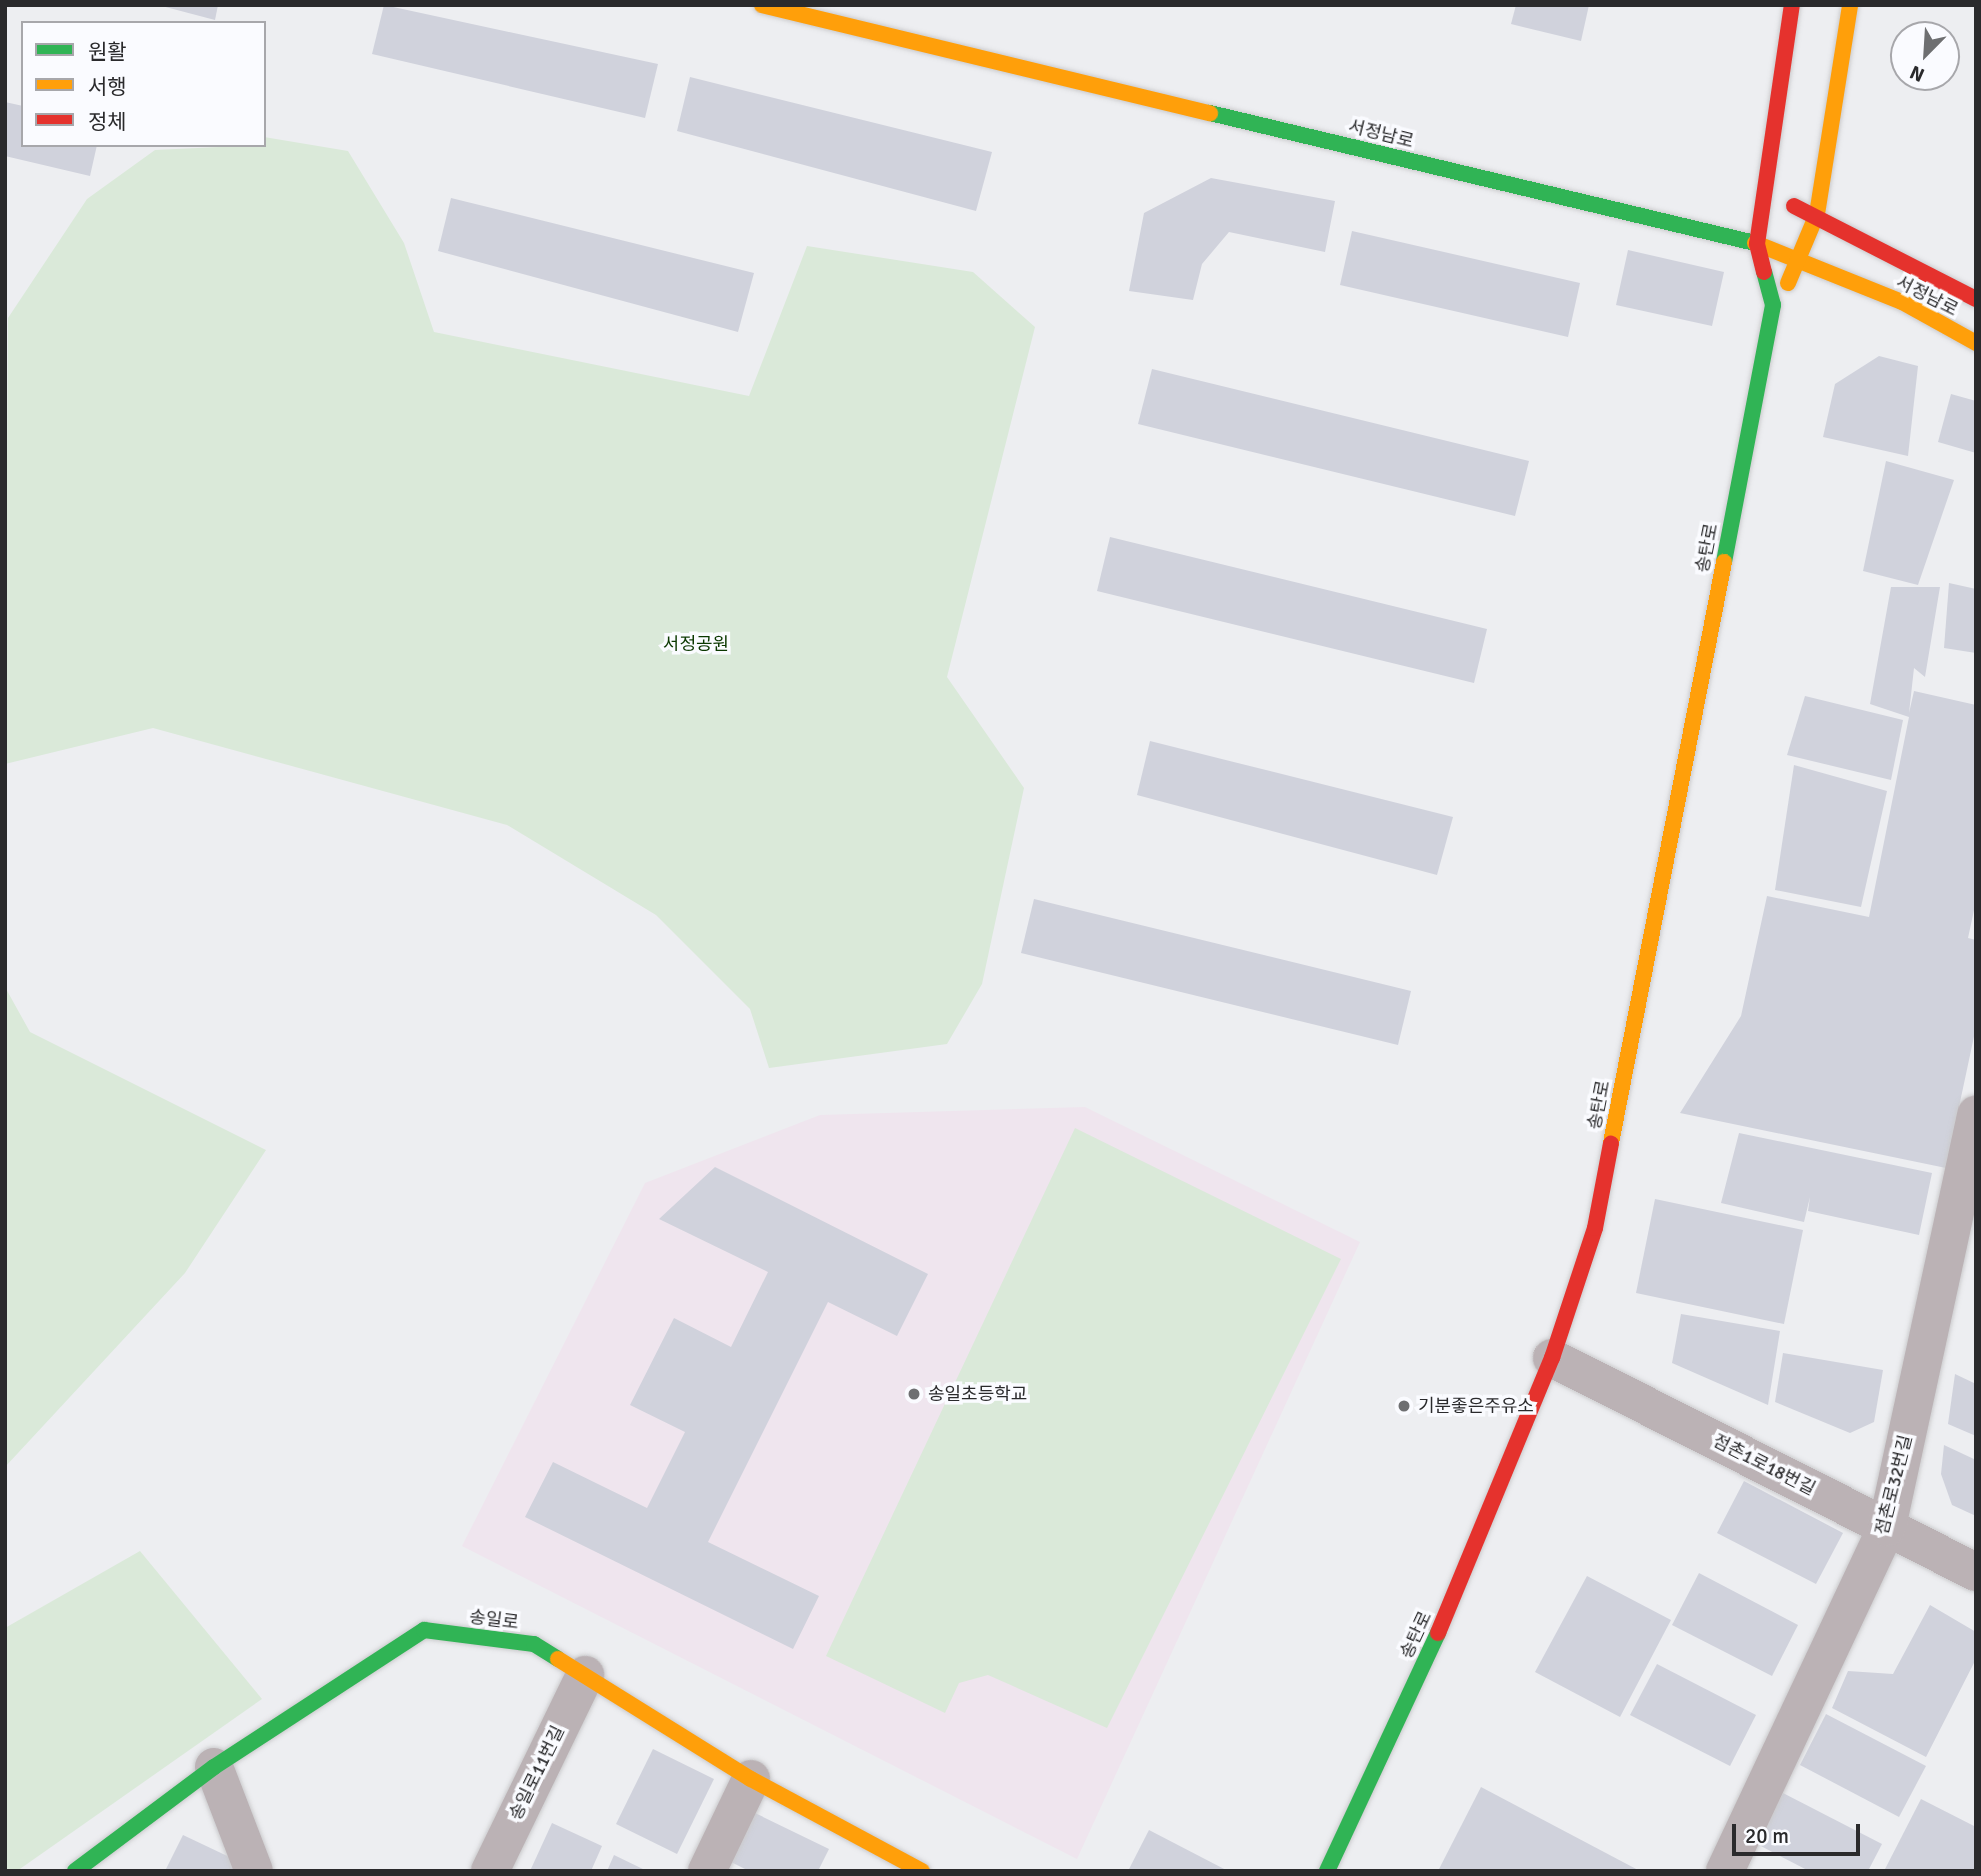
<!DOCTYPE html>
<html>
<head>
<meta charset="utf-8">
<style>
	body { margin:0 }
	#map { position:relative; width:1981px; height:1876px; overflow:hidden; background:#edeef1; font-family:Signika,"Noto Sans KR",sans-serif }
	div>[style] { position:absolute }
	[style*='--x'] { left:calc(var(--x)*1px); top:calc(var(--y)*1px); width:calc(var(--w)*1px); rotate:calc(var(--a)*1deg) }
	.education>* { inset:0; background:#efe5ee }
	.green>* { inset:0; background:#dae9d9 }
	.building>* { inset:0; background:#d0d2dc }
	.roads { filter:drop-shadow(0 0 2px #cbcbcd) drop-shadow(0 0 2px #cbcbcd) }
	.street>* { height:38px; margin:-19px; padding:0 19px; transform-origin:19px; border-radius:19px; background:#bbb2b5 }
	.fast>* { height:16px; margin:-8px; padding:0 8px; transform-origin:8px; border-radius:8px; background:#30b455 }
	.slow>* { height:16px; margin:-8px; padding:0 8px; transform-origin:8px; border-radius:8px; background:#ff9f0a }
	.jam>* { height:16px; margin:-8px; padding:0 8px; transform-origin:8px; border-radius:8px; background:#e5322d }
	.dots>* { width:19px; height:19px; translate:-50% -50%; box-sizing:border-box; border:4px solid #fafbff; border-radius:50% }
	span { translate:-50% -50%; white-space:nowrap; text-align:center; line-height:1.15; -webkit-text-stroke:7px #fafbff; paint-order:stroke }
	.street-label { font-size:18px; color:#2a2a2c }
	.park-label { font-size:18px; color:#0b3800 }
	.poi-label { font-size:18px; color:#2a2a2c }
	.left { translate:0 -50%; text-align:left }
	.frame { position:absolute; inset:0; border:7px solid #2a2a2c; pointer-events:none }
	.legend { position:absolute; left:21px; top:21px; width:245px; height:126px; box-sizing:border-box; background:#fafbff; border:2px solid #a7a7ab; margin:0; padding:9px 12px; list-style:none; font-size:21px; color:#2a2a2c }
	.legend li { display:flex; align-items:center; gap:14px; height:35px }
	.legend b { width:35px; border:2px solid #a7a7ab }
	.north { position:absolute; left:1890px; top:21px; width:70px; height:70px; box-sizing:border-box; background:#fafbff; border:2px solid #a7a7ab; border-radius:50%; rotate:204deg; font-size:19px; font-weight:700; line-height:28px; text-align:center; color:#2a2a2c }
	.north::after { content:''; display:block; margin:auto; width:24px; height:32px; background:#6e6f71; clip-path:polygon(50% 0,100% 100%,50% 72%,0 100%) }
	.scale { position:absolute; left:1732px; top:1824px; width:128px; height:32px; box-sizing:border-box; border:4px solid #2a2a2c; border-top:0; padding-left:9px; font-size:21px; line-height:24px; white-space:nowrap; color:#2a2a2c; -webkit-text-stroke:5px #fafbff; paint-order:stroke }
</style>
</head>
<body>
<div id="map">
	<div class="education">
		<i style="clip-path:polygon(1085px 1107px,1360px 1242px,1077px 1859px,462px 1546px,645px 1183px,820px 1115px)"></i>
	</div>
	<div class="green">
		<i style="clip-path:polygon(264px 137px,348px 151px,404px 243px,434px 332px,749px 396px,807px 246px,973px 272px,1035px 327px,947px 677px,1024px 788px,982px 984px,947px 1044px,769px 1068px,750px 1009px,656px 915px,507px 825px,153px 728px,5px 764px,8px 318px,87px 199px,155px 150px,264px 145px)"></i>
		<i style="clip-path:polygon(5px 987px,30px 1032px,266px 1150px,185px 1273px,5px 1467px)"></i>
		<i style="clip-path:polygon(1075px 1128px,1341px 1259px,1107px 1728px,988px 1675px,959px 1683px,945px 1713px,826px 1656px)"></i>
		<i style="clip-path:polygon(140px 1551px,262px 1699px,17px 1871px,5px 1871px,5px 1628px)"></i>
	</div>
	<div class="building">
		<i style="clip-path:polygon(158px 5px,218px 5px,215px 20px)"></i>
		<i style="clip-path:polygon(384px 5px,658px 64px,645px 118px,372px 54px)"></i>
		<i style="clip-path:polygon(1516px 5px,1589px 5px,1581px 41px,1511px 24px)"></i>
		<i style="clip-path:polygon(690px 77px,992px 152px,976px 211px,677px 131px)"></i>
		<i style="clip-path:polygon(5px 102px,23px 106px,23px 145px,97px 145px,90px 176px,5px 156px)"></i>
		<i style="clip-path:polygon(1211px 178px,1335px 201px,1325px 252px,1229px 232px,1202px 264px,1193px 300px,1129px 291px,1144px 213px)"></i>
		<i style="clip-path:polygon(451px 198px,754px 273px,738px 332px,438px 251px)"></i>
		<i style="clip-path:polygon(1352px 231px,1580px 283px,1568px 337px,1340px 285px)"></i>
		<i style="clip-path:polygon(1628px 250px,1724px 272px,1712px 326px,1616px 305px)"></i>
		<i style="clip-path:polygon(1879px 356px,1918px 366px,1908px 456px,1823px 437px,1835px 384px)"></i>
		<i style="clip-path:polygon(1152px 369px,1529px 461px,1515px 516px,1138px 424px)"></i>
		<i style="clip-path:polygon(1951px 394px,1976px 401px,1976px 453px,1938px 442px)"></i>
		<i style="clip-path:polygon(1886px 461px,1954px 480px,1918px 585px,1863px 571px)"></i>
		<i style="clip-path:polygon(1110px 537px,1487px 629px,1474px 683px,1097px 591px)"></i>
		<i style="clip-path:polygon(1949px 583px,1976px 589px,1976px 653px,1944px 648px)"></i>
		<i style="clip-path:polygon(1891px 587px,1940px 587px,1925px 677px,1914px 668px,1909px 713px,1914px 691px,1976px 705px,1976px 901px,1968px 938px,1976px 940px,1976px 1027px,1946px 1168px,1680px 1113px,1741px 1016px,1767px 896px,1869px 917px,1909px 717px,1870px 704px)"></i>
		<i style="clip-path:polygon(1805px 696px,1903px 720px,1891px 780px,1787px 755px)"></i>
		<i style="clip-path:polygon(1150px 741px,1453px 817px,1437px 875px,1137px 795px)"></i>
		<i style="clip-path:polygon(1794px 765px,1887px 791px,1861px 907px,1775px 890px)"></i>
		<i style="clip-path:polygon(1034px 899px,1411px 991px,1398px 1045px,1021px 953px)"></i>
		<i style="clip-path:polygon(1739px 1133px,1932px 1173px,1919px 1235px,1808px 1211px,1810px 1197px,1804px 1222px,1721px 1203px)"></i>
		<i style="clip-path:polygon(715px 1167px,928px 1274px,897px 1336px,828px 1302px,708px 1542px,819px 1596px,793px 1649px,525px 1517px,553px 1462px,647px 1508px,685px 1432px,630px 1405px,674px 1318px,731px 1347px,768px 1272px,659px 1219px)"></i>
		<i style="clip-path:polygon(1655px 1199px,1803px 1230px,1784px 1324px,1636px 1293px)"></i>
		<i style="clip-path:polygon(1681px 1314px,1780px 1331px,1768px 1405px,1672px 1363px)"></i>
		<i style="clip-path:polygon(1783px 1353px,1883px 1370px,1874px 1422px,1850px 1433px,1775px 1402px)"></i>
		<i style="clip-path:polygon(1955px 1374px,1976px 1384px,1976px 1436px,1948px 1424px)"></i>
		<i style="clip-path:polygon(1944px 1445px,1976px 1460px,1976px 1516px,1952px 1505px,1941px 1474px)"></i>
		<i style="clip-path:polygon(1744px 1481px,1843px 1533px,1816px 1584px,1717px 1533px)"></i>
		<i style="clip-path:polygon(1699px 1573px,1798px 1625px,1772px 1676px,1672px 1625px)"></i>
		<i style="clip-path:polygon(1587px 1576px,1671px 1620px,1620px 1717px,1535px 1672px)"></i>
		<i style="clip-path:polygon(1930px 1605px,1976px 1632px,1976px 1659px,1926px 1757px,1832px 1708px,1848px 1671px,1893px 1674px)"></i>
		<i style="clip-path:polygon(1657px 1664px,1756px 1715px,1730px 1766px,1630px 1715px)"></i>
		<i style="clip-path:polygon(1826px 1714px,1926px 1766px,1899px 1817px,1800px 1765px)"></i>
		<i style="clip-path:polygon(653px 1749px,714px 1779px,677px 1854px,616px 1824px)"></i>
		<i style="clip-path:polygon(1481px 1787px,1640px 1871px,1438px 1871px)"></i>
		<i style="clip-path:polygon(1783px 1793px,1882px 1844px,1868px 1871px,1809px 1871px,1757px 1844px)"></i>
		<i style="clip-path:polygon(1921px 1799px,1976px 1827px,1976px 1871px,1884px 1871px)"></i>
		<i style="clip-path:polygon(753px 1812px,829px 1849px,818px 1871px,749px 1871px,729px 1861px)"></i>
		<i style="clip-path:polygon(552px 1823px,602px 1846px,591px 1871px,530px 1871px)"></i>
		<i style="clip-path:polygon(1149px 1830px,1228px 1871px,1128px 1871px)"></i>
		<i style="clip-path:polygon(183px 1835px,242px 1863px,239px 1871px,165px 1871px)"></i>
		<i style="clip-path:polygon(614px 1855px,647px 1871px,607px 1871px)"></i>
	</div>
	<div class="roads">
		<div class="street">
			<i style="--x:1552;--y:1358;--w:475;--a:26.8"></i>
			<i style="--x:214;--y:1767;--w:111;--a:69"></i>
			<i style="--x:490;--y:1871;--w:218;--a:-64.1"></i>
			<i style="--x:707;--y:1871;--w:102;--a:-64.4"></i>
			<i style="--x:1725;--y:1871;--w:380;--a:-64.8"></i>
			<i style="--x:1887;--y:1527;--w:422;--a:-77.8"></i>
		</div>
		<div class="fast">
			<i style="--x:1210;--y:113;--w:560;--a:13.42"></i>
			<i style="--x:1724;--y:562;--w:262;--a:-79.2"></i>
			<i style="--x:1773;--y:305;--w:34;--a:-105"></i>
			<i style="--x:75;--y:1871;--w:174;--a:-36.8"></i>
			<i style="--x:214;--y:1767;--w:251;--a:-33.1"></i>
			<i style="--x:424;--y:1630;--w:111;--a:7.3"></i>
			<i style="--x:534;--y:1644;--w:28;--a:32"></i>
			<i style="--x:1327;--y:1871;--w:263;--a:-65"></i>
		</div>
		<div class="slow">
			<i style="--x:762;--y:5;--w:461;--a:13.6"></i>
			<i style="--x:1755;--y:243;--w:158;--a:21.9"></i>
			<i style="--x:1902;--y:302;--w:85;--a:29"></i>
			<i style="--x:1788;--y:283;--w:75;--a:-67.2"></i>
			<i style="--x:1817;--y:214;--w:212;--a:-81"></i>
			<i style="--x:1611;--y:1143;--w:592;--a:-78.99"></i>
			<i style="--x:558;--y:1659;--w:227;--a:31.9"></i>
			<i style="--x:751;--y:1779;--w:194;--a:28.3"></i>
		</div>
		<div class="jam">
			<i style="--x:1794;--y:206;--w:204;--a:27.1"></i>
			<i style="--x:1764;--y:272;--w:29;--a:-104"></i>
			<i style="--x:1757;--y:244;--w:242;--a:-81.7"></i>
			<i style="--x:1438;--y:1633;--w:298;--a:-67.5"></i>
			<i style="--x:1552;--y:1358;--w:137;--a:-71.7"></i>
			<i style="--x:1595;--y:1228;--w:86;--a:-79.3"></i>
		</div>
	</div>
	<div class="dots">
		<i style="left:914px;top:1394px;background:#6e6f71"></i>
		<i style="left:1404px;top:1406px;background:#6e6f71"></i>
	</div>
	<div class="street-label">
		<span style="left:1381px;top:134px;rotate:14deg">서정남로</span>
		<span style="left:1927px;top:296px;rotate:27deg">서정남로</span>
		<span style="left:1707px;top:548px;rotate:-79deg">송탄로</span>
		<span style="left:1599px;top:1105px;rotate:-79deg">송탄로</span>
		<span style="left:1764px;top:1465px;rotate:27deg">점촌1로18번길</span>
		<span style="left:1894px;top:1485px;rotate:-76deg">점촌로32번길</span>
		<span style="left:494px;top:1620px;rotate:7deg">송일로</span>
		<span style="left:1416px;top:1635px;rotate:-65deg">송탄로</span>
		<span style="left:537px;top:1773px;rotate:-64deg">송일로11번길</span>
	</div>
	<div class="park-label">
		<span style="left:696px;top:644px">서정공원</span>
	</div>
	<div class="poi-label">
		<span class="left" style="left:928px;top:1394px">송일초등학교</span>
		<span class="left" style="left:1418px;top:1406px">기분좋은주유소</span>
	</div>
	<div class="frame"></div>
	<ul class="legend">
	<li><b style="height:9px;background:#30b455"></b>원활</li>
	<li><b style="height:9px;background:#ff9f0a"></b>서행</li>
	<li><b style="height:9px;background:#e5322d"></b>정체</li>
	</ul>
	<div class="north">N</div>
	<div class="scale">20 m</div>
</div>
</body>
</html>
